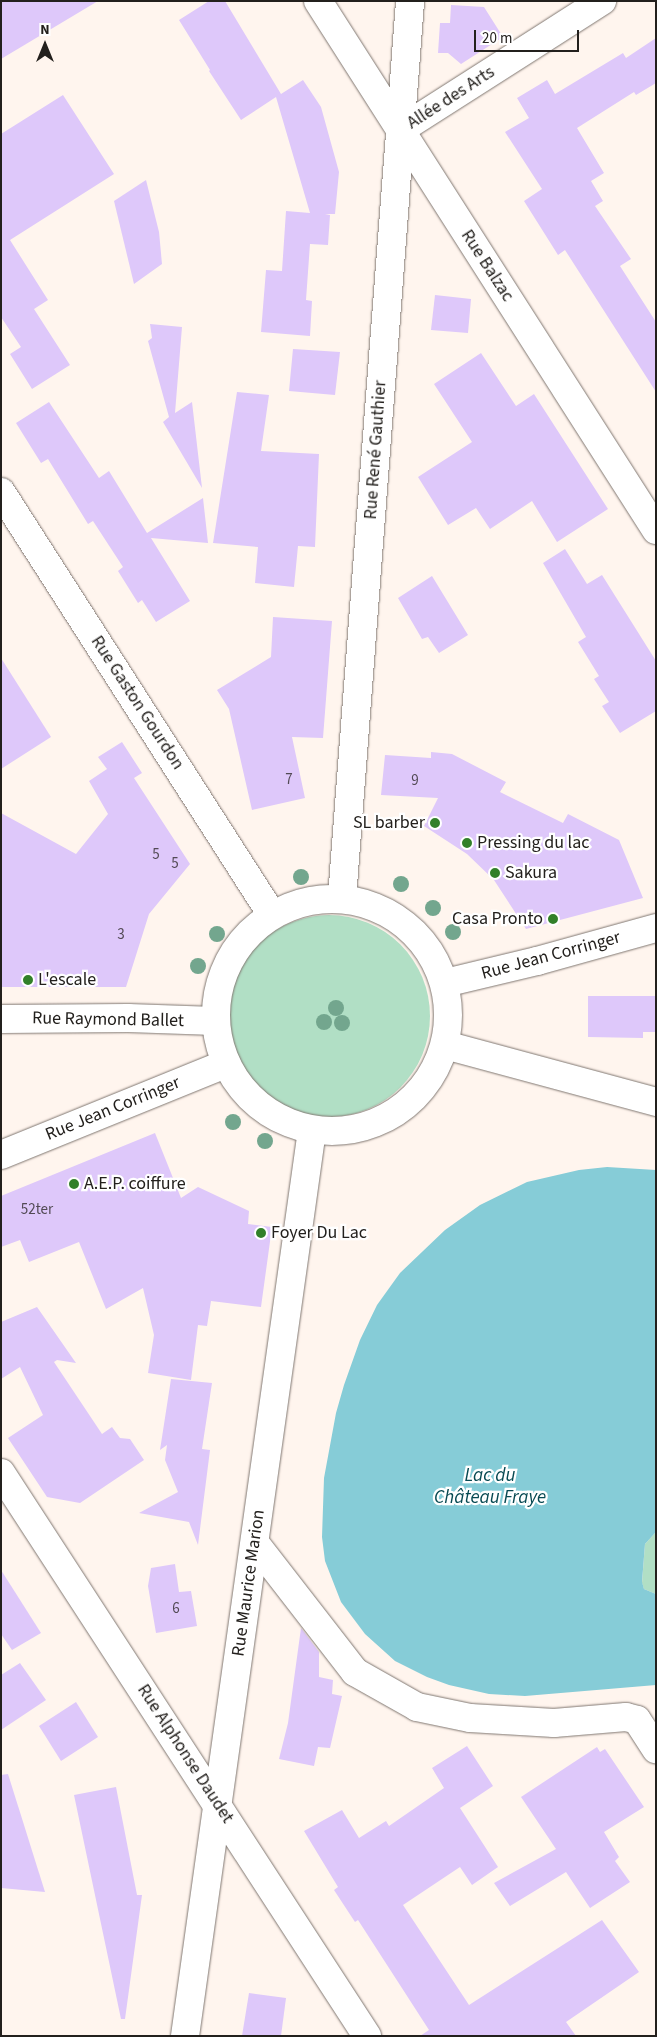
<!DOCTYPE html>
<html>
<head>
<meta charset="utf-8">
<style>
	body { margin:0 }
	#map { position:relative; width:657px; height:2037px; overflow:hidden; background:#fff5ee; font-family:"Source Sans 3",sans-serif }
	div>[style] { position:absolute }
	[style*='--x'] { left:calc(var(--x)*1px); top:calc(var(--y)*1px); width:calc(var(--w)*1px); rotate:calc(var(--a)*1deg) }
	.green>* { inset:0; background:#b1dfc5 }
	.round { border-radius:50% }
	.water>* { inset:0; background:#86ccd7 }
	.building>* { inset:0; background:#dec8fa }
	.roads { filter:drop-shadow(0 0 1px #807771) drop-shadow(0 0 1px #807771) }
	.minor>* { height:28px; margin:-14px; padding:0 14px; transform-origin:14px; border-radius:14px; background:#fff }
	.minor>.ring { margin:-14px; padding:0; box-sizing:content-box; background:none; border:28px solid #fff; border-radius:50% }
	.trees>* { width:16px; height:16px; margin:-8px; border-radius:50%; background:#73a68e }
	.dots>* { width:14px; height:14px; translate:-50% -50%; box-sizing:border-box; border:2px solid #fff; border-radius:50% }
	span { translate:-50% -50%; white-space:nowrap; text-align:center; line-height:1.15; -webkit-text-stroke:4.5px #fff; paint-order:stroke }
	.number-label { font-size:15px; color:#524a54 }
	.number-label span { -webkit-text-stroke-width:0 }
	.street-label { font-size:18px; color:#23201d }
	.poi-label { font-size:18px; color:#23201d }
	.right { translate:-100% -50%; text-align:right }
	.left { translate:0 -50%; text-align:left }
	.water-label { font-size:19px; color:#074952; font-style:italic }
	.frame { position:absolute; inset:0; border:2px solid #23201d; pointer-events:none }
	.north { position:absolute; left:20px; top:20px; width:50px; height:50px; -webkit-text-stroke:4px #fff; paint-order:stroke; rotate:0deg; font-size:14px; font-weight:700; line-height:20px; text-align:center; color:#23201d }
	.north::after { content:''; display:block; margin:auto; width:18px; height:22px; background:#23201d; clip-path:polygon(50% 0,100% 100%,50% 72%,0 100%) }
	.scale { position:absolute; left:474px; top:30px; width:105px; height:22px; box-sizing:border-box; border:2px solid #23201d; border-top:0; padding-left:6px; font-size:15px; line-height:18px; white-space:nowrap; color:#23201d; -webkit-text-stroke:4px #fff; paint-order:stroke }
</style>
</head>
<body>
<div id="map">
	<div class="green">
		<i class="round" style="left:228px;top:915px;width:202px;height:202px"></i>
		<i style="clip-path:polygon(656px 1532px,656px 1594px,644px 1589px,642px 1583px,645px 1544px)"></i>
	</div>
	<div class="water">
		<i style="clip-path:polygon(607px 1167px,656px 1170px,656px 1532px,645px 1544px,642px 1582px,644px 1589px,656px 1594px,656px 1685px,525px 1696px,489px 1694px,449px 1685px,427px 1677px,395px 1661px,365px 1634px,341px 1602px,325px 1561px,322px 1537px,324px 1478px,336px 1413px,344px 1385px,360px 1340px,377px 1305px,400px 1273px,445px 1230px,480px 1205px,527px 1182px,579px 1170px)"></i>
	</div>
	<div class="building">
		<i style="clip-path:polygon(1px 1px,98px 1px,1px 59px)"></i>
		<i style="clip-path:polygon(209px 1px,225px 1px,281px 94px,303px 80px,321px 107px,339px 172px,335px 214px,325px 214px,330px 215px,328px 245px,310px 244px,306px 300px,312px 301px,310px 336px,261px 332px,266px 270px,282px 271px,286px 211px,310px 213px,276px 97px,241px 120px,209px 71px,210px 70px,179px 20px)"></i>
		<i style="clip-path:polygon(451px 5px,484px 7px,503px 37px,461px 64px,448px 53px,438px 53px,440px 23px,450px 23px)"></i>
		<i style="clip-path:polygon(656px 38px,656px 83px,636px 95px,634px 92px,577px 128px,604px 173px,591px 181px,603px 201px,595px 206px,631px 259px,620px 266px,656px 322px,656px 392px,565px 250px,558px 255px,524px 201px,542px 189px,505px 132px,529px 118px,517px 98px,547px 80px,555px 94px,623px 53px,626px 58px)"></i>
		<i style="clip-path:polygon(63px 95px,114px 174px,10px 240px,48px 300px,34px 309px,70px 365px,32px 389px,10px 354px,21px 347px,1px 317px,1px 134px)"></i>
		<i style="clip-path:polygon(146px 180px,159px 232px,162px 264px,134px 284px,114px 201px)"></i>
		<i style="clip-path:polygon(435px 295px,471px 299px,468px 333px,431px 330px)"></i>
		<i style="clip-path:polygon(150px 324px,182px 327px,175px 413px,192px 402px,202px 488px,163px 422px,169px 417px,148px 341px,152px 338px)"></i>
		<i style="clip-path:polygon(293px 349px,340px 352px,335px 395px,289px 391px)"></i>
		<i style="clip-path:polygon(481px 353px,516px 406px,534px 394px,608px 509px,557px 542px,532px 501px,490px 529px,476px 508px,448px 525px,418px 477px,472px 442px,434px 384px)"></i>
		<i style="clip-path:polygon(237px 392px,269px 395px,261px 451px,319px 454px,315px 547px,298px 546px,294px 587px,255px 583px,258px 547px,213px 543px)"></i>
		<i style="clip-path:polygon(49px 402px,99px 478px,109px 471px,147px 533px,203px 498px,208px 543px,151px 538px,190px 601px,156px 622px,142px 600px,138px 603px,118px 571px,123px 567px,93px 521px,88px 524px,48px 459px,41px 463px,16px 423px)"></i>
		<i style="clip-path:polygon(565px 549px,587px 584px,602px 575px,656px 661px,656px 711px,620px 733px,602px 706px,609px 702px,594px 679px,599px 676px,578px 642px,586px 637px,543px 563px)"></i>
		<i style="clip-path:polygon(432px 576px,468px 635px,439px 653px,428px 637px,422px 639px,398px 598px)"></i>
		<i style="clip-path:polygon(273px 617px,332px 621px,323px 738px,292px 737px,305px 798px,252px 810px,229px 709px,217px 690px,271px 657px)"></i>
		<i style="clip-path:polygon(1px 658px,51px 737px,1px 769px)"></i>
		<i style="clip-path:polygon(122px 742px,142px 773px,134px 778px,190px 864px,149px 914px,126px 987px,1px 987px,1px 813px,76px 854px,108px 814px,89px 781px,107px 769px,98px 757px)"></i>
		<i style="clip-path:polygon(431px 752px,452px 754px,506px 782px,500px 792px,563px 823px,568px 814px,619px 840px,643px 898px,526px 929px,494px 880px,467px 854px,424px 826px,438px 798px,381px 795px,385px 755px,431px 758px)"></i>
		<i style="clip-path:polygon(588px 996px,656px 996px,656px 1032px,643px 1032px,643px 1038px,588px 1037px)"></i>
		<i style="clip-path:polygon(155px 1133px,181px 1198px,198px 1187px,249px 1211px,248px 1224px,272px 1227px,261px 1307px,211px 1301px,207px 1326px,198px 1325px,191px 1380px,148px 1373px,154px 1335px,143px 1288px,106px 1309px,79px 1242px,29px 1262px,20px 1240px,1px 1247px,1px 1196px)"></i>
		<i style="clip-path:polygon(37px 1307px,76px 1363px,57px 1360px,54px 1362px,102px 1434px,112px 1427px,120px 1438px,130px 1439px,144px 1460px,80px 1503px,47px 1497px,8px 1438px,43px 1415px,20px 1367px,1px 1379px,1px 1322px)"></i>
		<i style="clip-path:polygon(171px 1379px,212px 1383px,202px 1449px,210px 1450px,198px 1545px,189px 1522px,139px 1513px,178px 1492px,165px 1460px,167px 1445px,160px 1450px)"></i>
		<i style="clip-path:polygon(175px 1564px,179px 1592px,191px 1591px,197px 1626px,156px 1633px,148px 1586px,151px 1568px)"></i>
		<i style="clip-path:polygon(1px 1570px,41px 1633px,12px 1650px,1px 1634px)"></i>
		<i style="clip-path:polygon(301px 1628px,319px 1652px,319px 1677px,333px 1680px,332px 1694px,342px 1696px,330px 1748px,318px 1747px,314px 1766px,279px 1759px,288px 1723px)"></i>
		<i style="clip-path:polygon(20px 1663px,46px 1700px,1px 1730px,1px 1675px)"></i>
		<i style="clip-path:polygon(76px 1702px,98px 1737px,61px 1761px,39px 1726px)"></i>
		<i style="clip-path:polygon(467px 1746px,493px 1786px,460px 1808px,498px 1867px,472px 1885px,460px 1867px,403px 1905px,469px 2005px,602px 1920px,639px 1972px,566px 2022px,576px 2036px,420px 2036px,429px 2030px,358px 1920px,355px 1922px,334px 1890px,338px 1887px,304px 1831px,342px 1810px,359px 1838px,386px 1821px,389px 1826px,444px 1788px,432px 1768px)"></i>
		<i style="clip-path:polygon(597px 1747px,600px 1752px,605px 1749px,644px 1807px,604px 1832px,619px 1857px,615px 1861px,630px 1882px,590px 1908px,566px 1872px,510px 1906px,494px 1883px,556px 1849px,521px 1797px)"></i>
		<i style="clip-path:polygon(8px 1774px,45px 1892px,1px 1888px,1px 1775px)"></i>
		<i style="clip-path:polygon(116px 1787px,137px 1895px,142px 1895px,125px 2019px,121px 2019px,74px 1795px)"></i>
		<i style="clip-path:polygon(249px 1993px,286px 1998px,281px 2036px,242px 2036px)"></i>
	</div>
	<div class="roads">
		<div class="minor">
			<i style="--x:318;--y:1;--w:628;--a:57.42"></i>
			<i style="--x:400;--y:130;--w:240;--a:-32.6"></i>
			<i style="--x:1;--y:492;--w:502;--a:57.35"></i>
			<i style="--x:342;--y:898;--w:900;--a:-85.66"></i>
			<i class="ring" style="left:216px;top:899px;width:204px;height:204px"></i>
			<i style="--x:445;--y:983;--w:95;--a:-13.4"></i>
			<i style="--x:537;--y:961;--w:123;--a:-15.5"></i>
			<i style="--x:1;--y:1019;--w:127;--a:-0.5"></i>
			<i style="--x:128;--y:1018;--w:87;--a:2"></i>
			<i style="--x:445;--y:1045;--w:219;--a:15.1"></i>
			<i style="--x:1;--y:1155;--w:242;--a:-22.1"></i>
			<i style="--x:1;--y:1473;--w:672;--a:56.97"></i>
			<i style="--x:255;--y:1543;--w:163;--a:52.2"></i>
			<i style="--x:355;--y:1672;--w:71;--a:29.4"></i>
			<i style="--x:417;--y:1707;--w:54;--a:11.7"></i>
			<i style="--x:470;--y:1718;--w:84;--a:3.4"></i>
			<i style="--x:554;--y:1723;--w:72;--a:-4.8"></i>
			<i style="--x:626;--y:1717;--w:11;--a:15"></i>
			<i style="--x:637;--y:1720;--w:35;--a:57"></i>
			<i style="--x:185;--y:2036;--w:915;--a:-82.02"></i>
		</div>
	</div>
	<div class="trees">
		<i style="left:301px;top:877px"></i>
		<i style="left:401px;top:884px"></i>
		<i style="left:433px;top:908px"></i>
		<i style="left:453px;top:932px"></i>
		<i style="left:217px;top:934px"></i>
		<i style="left:198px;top:966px"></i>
		<i style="left:336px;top:1008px"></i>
		<i style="left:324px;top:1022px"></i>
		<i style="left:342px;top:1023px"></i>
		<i style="left:233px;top:1122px"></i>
		<i style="left:265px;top:1141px"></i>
	</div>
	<div class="dots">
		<i style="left:435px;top:823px;background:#328029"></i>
		<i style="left:467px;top:843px;background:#328029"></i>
		<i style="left:495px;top:873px;background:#328029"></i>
		<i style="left:553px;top:919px;background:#328029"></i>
		<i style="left:28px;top:980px;background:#328029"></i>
		<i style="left:74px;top:1184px;background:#328029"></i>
		<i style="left:261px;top:1233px;background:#328029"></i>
	</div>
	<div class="number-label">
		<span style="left:289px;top:780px">7</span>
		<span style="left:415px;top:781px">9</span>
		<span style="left:156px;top:855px">5</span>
		<span style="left:175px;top:864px">5</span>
		<span style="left:121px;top:935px">3</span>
		<span style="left:37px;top:1210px">52ter</span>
		<span style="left:176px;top:1609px">6</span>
	</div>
	<div class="street-label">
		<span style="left:451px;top:98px;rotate:-33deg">Allée des Arts</span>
		<span style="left:487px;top:266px;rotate:57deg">Rue Balzac</span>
		<span style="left:376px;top:450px;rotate:-86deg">Rue René Gauthier</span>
		<span style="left:137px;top:703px;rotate:57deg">Rue Gaston Gourdon</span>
		<span style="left:551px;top:956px;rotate:-15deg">Rue Jean Corringer</span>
		<span style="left:108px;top:1020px;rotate:1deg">Rue Raymond Ballet</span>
		<span style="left:113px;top:1109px;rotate:-22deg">Rue Jean Corringer</span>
		<span style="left:249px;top:1583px;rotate:-82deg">Rue Maurice Marion</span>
		<span style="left:185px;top:1754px;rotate:57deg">Rue Alphonse Daudet</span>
	</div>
	<div class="poi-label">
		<span class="right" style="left:425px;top:823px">SL barber</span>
		<span class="left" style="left:477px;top:843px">Pressing du lac</span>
		<span class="left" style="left:505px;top:873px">Sakura</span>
		<span class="right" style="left:543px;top:919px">Casa Pronto</span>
		<span class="left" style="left:38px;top:980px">L'escale</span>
		<span class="left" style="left:84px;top:1184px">A.E.P. coiffure</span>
		<span class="left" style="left:271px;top:1233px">Foyer Du Lac</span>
	</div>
	<div class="water-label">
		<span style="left:490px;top:1487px">Lac du<br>Château Fraye</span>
	</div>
	<div class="frame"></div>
	<div class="north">N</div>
	<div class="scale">20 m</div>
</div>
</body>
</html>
